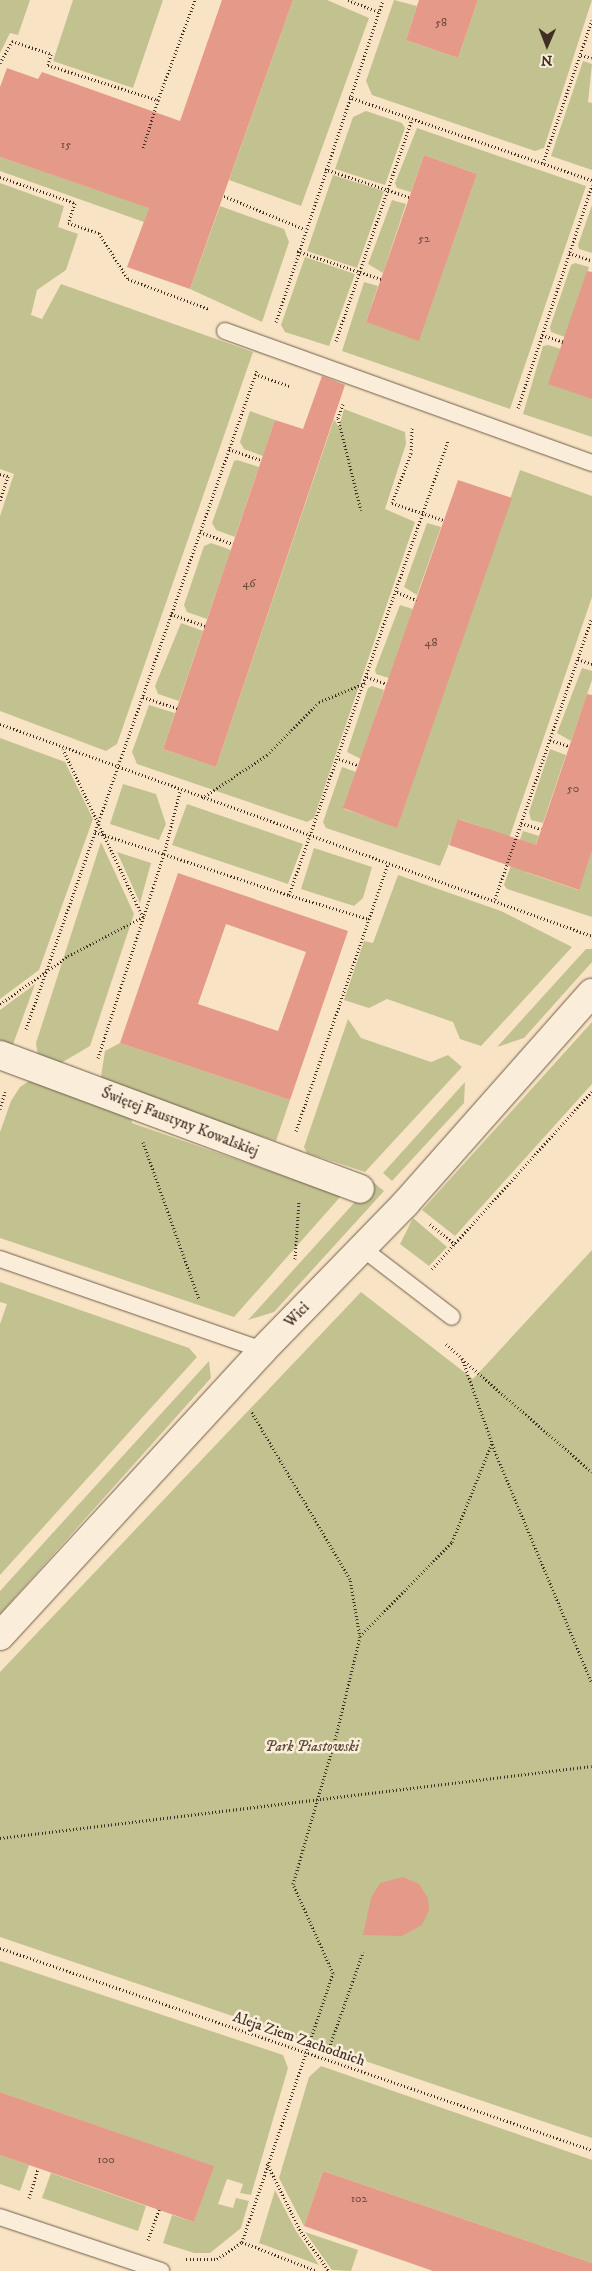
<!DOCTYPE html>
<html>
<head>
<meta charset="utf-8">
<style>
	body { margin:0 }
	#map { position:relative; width:592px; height:2271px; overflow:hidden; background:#f8e4c4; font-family:"IM FELL DW Pica",serif }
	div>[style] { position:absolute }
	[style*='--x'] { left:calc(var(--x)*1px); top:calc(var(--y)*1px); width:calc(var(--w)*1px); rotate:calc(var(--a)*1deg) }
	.green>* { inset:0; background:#c2c291 }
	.building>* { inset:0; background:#e59988 }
	.path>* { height:3px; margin-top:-1.5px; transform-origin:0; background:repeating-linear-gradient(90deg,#412e22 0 1px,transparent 0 3.5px) }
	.roads { filter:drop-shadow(0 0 1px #6f5c4a) drop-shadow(0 0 1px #6f5c4a) }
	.lane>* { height:16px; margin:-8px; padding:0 8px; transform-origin:8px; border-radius:8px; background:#faedd9 }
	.street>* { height:28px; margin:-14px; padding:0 14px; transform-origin:14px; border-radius:14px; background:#faedd9 }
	span { translate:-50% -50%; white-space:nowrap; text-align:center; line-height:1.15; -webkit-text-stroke:5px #faedd9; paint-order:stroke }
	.number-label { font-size:12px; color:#6a493c }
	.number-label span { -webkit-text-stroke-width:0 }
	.street-label { font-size:15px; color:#412e22 }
	.park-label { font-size:15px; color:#5b4c38; font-style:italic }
	.north { position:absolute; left:522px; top:20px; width:50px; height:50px; -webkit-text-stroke:4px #faedd9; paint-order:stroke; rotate:181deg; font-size:14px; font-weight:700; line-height:20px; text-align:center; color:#412e22 }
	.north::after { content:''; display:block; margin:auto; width:18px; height:22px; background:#412e22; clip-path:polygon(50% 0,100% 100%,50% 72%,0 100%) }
</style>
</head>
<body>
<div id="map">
	<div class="green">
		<i style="clip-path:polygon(0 0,30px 0,18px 35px,10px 33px,0 53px)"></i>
		<i style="clip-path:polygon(73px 0,163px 0,133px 88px,53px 61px)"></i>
		<i style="clip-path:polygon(293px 0,327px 0,369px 18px,301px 206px,229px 180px)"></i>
		<i style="clip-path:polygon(394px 0,417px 6px,406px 40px,458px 58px,478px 0,592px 0,544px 148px,535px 151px,372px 95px,366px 81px)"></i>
		<i style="clip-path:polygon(583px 61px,592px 64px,588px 102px,592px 103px,592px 170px,551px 156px)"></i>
		<i style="clip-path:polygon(366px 111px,402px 123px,405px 128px,385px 185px,335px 169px,353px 117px)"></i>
		<i style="clip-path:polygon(417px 128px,586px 186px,510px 409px,342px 351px,364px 282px,378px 286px,366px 322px,419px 340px,477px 174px,424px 155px,411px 192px,397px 188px,395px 183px)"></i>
		<i style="clip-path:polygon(0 157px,103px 192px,155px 193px,144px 222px,0 171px)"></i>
		<i style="clip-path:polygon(333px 175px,384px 191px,357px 268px,307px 251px)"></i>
		<i style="clip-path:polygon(0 183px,64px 206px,58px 227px,78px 234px,66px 270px,37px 290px,31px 315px,42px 319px,61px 284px,253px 352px,117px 744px,106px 751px,0 711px,0 516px,14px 474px,0 469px)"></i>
		<i style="clip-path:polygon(392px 200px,406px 204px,383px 273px,368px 264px)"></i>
		<i style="clip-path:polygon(592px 205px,592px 253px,579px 249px,578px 245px)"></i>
		<i style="clip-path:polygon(220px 206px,284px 229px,289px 242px,262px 322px,190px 289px)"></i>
		<i style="clip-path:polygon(305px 257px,355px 274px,329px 346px,285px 332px,281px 325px)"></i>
		<i style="clip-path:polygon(575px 263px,589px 267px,565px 337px,551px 332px,550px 327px,571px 265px)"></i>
		<i style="clip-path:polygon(548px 345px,561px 349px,592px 399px,592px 437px,523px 414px,543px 346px)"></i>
		<i style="clip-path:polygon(344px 409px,405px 432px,406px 444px,385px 509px,415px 522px,314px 818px,307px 822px,137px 764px,132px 752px,149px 705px,175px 713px,163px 749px,216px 767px,334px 419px,339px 427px)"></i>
		<i style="clip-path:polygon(250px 411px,275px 420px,263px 456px,244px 449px,240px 442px)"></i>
		<i style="clip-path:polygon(237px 460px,259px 467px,235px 537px,216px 530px,212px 523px,234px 461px)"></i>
		<i style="clip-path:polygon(520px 470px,592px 496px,592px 597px,501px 862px,476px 854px,485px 828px,459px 819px,440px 866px,326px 828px,323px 822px,342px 767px,356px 772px,344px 809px,397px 827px)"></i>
		<i style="clip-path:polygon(427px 523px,441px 527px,417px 595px,404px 587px)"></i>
		<i style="clip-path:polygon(211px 543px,231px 550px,207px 619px,187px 612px,184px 605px,204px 546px)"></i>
		<i style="clip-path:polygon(400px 605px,413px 609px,389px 678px,376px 674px,375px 670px)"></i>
		<i style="clip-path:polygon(181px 623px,203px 631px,179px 701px,158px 694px,155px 686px)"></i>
		<i style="clip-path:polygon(582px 668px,592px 671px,592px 680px,571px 741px,557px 733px)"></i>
		<i style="clip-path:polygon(372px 686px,384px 690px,361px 759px,347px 752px,368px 688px)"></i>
		<i style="clip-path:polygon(0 738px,65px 762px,93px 819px,39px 970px,0 999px)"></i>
		<i style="clip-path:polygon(550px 749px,566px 755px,543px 823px,531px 820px,529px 812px)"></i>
		<i style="clip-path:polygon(123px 784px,156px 794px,166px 824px,159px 840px,110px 824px)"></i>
		<i style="clip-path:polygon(187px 804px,303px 844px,288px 884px,172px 845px)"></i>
		<i style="clip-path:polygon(523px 831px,539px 836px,526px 872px,578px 890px,592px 851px,592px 917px,507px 889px,504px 885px)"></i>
		<i style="clip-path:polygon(101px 842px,134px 914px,90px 1046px,56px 1066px,38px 1056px,36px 1043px)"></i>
		<i style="clip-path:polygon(314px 848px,372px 867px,363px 898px,354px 906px,301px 889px)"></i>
		<i style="clip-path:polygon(117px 852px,151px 863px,140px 903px)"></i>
		<i style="clip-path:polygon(398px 875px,501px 911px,572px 947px,481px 1046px,460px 1039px,453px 1022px,387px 999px,369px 1008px,344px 1000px,364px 941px,373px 943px)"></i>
		<i style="clip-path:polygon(586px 949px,592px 949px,592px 962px,524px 1038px,497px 1047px)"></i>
		<i style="clip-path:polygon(35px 984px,11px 1050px,0 1046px,0 1010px)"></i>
		<i style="clip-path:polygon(348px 1019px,361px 1038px,431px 1062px,448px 1055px,462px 1067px,365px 1172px,307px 1153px,304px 1147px)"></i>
		<i style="clip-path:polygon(592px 1022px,592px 1084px,455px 1236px,422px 1210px)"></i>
		<i style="clip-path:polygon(120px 1043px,290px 1100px,276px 1141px,100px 1083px,105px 1051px)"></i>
		<i style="clip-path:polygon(32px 1079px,130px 1107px,132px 1123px,341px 1196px,234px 1317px,0 1238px,0 1132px,11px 1101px,20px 1087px)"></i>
		<i style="clip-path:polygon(465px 1082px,464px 1103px,392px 1181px,383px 1173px)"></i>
		<i style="clip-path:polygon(373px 1182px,384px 1191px,274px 1312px,248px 1320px)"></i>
		<i style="clip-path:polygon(413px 1218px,447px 1247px,429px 1266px,400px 1244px)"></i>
		<i style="clip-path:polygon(592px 1250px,592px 2138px,0 1937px,0 1672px,361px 1292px,473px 1379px)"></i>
		<i style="clip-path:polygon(0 1282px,189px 1348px,197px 1357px,0 1575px,0 1324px,7px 1304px,0 1302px)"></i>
		<i style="clip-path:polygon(209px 1361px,211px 1378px,0 1614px,0 1591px)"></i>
		<i style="clip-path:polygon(0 1961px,283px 2055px,288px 2068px,251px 2195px,240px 2193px,243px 2184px,227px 2179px,218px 2204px,233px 2208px,236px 2198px,249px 2201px,241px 2228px,210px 2253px,194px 2253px,163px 2243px,172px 2215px,194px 2222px,213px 2166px,0 2092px)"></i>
		<i style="clip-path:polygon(321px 2066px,592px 2160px,592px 2263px,323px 2171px,304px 2226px,279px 2178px,309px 2077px)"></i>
		<i style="clip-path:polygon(0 2155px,29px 2165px,20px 2191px,0 2184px)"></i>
		<i style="clip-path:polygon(51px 2173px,146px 2206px,138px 2231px,42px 2198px)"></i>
		<i style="clip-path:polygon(275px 2190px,296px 2231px,319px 2265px,259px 2243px)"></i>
		<i style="clip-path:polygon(305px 2232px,358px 2250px,351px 2271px,332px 2270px)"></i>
	</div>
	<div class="building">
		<i style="clip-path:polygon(222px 0,293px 0,190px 289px,127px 267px,149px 208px,0 157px,0 87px,7px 68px,38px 79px,42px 72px,180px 121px)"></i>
		<i style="clip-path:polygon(419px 0,478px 0,458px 58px,406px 40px)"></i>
		<i style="clip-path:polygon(424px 155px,477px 174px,419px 341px,366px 322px)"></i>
		<i style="clip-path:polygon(587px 271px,592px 272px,592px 399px,548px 384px)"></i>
		<i style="clip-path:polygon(322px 376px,345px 385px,216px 767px,163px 749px,275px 420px,303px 429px)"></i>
		<i style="clip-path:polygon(458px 480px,512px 498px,397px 828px,343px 808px)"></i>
		<i style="clip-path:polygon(587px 694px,592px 695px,592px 851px,579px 890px,449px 845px,458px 819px,536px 845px)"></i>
		<i style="clip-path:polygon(evenodd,178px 873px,348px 931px,290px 1100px,120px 1043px,178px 873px,226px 924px,306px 952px,278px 1031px,198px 1004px,226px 924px)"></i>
		<i style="clip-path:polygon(403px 1877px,419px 1884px,428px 1898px,429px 1910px,422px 1925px,402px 1936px,363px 1935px,371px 1898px,380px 1883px)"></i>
		<i style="clip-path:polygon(0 2092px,214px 2166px,194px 2222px,0 2155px)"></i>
		<i style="clip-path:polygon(323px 2171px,592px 2263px,592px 2271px,433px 2271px,304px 2226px)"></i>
	</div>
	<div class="path">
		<i style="--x:348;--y:0;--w:33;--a:21"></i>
		<i style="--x:581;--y:55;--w:11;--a:15"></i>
		<i style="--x:0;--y:63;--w:25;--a:-61"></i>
		<i style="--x:12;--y:41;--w:41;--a:18.4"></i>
		<i style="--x:51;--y:54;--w:11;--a:105"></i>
		<i style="--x:48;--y:65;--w:115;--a:17.7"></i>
		<i style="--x:158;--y:100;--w:50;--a:107.4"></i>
		<i style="--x:349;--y:97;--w:257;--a:18.9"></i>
		<i style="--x:158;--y:100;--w:107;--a:-69.7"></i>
		<i style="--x:543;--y:163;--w:151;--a:-71.1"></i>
		<i style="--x:325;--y:169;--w:89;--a:18.4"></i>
		<i style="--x:0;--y:177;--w:79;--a:19.1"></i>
		<i style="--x:75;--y:203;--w:21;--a:109"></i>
		<i style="--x:68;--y:223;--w:33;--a:18"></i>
		<i style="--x:99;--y:233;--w:54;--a:57.8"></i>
		<i style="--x:128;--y:279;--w:86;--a:20.3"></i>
		<i style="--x:224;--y:196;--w:87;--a:22.4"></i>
		<i style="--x:297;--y:251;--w:89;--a:18.4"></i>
		<i style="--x:569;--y:253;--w:23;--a:18"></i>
		<i style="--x:276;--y:322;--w:339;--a:-71.6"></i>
		<i style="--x:542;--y:335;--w:22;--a:18"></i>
		<i style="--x:336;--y:341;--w:235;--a:-71.1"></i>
		<i style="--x:255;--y:374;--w:37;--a:19"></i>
		<i style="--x:343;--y:404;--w:15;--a:110"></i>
		<i style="--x:338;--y:418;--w:95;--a:76"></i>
		<i style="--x:518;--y:408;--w:235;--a:-71.6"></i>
		<i style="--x:412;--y:428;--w:25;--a:92"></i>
		<i style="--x:411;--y:453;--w:53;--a:110.8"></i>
		<i style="--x:392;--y:503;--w:54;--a:18.4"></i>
		<i style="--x:229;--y:449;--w:34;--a:19"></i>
		<i style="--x:0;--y:474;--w:8;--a:14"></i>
		<i style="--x:8;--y:476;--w:26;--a:108"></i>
		<i style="--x:200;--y:532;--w:35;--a:20"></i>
		<i style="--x:397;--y:592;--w:21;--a:23"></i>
		<i style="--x:171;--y:614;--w:36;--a:19"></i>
		<i style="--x:578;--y:659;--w:15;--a:20"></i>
		<i style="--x:367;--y:677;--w:21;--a:19"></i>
		<i style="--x:143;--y:697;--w:36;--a:18"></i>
		<i style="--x:0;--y:724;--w:629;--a:19.7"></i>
		<i style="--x:550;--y:740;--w:20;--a:18"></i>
		<i style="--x:339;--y:759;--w:20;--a:18"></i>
		<i style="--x:202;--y:798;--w:78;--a:-33.5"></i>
		<i style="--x:267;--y:755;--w:74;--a:-45.5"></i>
		<i style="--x:319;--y:702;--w:50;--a:-22.4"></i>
		<i style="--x:521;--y:823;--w:21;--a:17"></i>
		<i style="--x:95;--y:832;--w:72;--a:17.7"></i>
		<i style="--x:164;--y:854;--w:65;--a:-75.7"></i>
		<i style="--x:289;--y:895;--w:84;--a:16.7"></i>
		<i style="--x:495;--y:899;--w:297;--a:-71"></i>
		<i style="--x:0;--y:1004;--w:83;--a:-35.2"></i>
		<i style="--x:68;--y:956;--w:85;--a:-27.5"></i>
		<i style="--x:143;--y:917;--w:186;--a:-115.5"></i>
		<i style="--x:26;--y:1029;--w:698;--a:-70.68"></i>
		<i style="--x:98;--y:1058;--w:214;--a:-72.1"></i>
		<i style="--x:164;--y:854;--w:132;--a:18.2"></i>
		<i style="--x:289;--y:895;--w:482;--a:-70.7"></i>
		<i style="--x:0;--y:1109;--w:18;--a:-74"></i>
		<i style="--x:296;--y:1131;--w:282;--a:-71"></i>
		<i style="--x:143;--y:1142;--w:167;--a:70.4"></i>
		<i style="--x:430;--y:1224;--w:32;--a:39"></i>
		<i style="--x:295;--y:1259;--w:58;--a:-86.1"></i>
		<i style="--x:432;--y:1269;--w:239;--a:-48"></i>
		<i style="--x:446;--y:1344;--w:21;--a:41"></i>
		<i style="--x:462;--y:1358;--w:102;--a:70.5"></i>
		<i style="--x:496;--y:1454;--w:248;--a:67.3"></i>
		<i style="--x:462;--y:1359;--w:172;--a:41"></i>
		<i style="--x:360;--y:1636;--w:132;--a:-45.6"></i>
		<i style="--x:452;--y:1542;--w:107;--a:-68"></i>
		<i style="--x:0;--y:1838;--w:596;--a:-6.93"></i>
		<i style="--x:0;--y:1948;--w:626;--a:18.84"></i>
		<i style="--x:328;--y:2051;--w:105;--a:-70.5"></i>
		<i style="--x:267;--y:2163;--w:77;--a:63.8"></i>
		<i style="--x:301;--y:2232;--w:48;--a:54.3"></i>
		<i style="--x:29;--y:2198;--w:31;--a:-73"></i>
		<i style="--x:148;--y:2240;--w:33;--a:-70"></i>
		<i style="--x:242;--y:2242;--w:284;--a:-71.3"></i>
		<i style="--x:333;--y:1973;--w:98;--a:-114.2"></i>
		<i style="--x:293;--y:1884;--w:154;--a:-73.8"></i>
		<i style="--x:336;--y:1736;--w:102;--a:-76.4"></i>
		<i style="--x:360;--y:1637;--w:59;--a:-99.8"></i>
		<i style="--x:350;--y:1579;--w:195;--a:-120.5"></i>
		<i style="--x:186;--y:2259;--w:31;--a:0"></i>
		<i style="--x:217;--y:2259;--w:30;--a:-34"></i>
		<i style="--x:242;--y:2242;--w:80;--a:21.1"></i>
	</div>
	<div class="roads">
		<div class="lane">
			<i style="--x:225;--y:331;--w:390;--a:19.8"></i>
			<i style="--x:362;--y:1248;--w:113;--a:37.5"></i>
			<i style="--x:0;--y:1259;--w:278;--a:19.1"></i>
			<i style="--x:0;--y:2217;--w:170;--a:18.5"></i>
		</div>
		<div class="street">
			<i style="--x:0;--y:1055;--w:384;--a:20.4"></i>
			<i style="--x:0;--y:1636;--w:389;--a:-47.4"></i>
			<i style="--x:263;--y:1350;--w:204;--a:-45.8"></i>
			<i style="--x:405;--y:1204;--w:282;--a:-48.5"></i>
		</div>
	</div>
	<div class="number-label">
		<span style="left:441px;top:23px">58</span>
		<span style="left:66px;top:145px">15</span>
		<span style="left:424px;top:239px">52</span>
		<span style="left:249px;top:584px">46</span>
		<span style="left:431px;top:643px">48</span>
		<span style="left:573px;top:789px">50</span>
		<span style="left:106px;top:2160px">100</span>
		<span style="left:359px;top:2199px">102</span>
	</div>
	<div class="street-label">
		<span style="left:180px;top:1122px;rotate:21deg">Świętej Faustyny Kowalskiej</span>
		<span style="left:297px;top:1315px;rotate:-46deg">Wici</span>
		<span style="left:299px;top:2039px;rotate:19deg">Aleja Ziem Zachodnich</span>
	</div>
	<div class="park-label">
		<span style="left:312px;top:1747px">Park Piastowski</span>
	</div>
	<div class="north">N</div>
</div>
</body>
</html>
